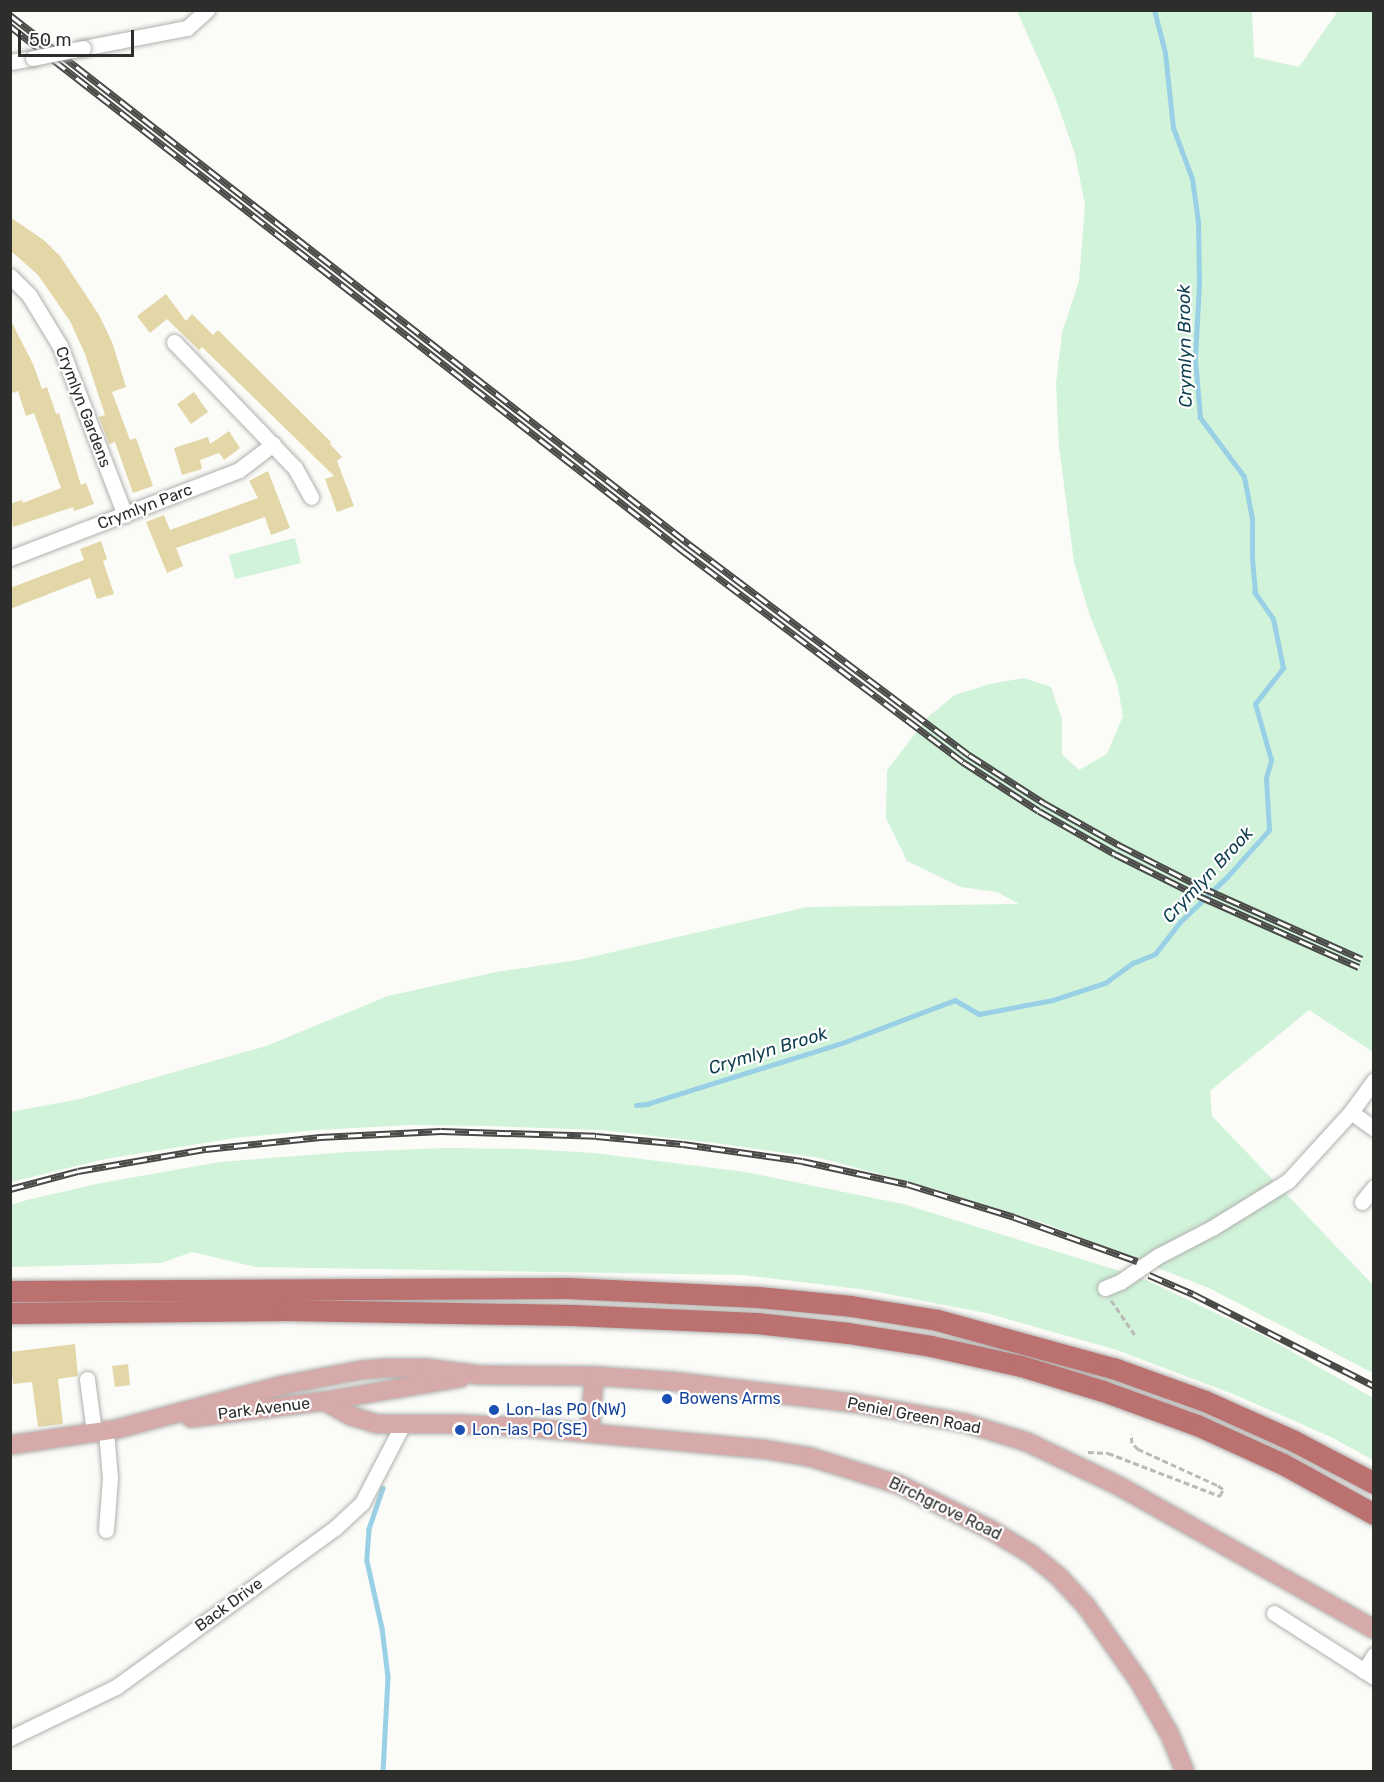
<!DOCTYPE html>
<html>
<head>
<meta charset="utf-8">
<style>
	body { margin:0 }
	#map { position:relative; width:1384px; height:1782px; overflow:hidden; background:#fbfbf8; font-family:Rubik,sans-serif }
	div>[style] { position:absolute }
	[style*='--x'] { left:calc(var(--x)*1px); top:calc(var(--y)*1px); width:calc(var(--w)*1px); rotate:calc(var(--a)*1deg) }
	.green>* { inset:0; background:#d1f3da }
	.stream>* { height:4.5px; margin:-2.25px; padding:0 2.25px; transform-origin:2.25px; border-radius:2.25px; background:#99d0e6 }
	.building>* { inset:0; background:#e3d7a7 }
	.path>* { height:3px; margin-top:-1.5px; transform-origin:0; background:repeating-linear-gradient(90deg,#babab8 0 6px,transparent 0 9px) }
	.roads { filter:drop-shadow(0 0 2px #b1b0ae) drop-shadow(0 0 2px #b1b0ae) }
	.minor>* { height:15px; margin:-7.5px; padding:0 7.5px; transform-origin:7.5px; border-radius:7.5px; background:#fff }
	.major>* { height:18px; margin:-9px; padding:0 9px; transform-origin:9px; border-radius:9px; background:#d6aaa9 }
	.highway>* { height:21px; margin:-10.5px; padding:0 10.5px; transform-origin:10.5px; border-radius:10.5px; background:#bb7170 }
	.rail>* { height:7px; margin-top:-3.5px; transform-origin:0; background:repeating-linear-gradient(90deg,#fff 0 14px,#494948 0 28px); box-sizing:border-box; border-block:2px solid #494948 }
	.bridges { filter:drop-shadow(0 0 2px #b1b0ae) drop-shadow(0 0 2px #b1b0ae) }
	.minor-bridge>* { height:15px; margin:-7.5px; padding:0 7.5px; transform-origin:7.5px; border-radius:7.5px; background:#fff }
	.dots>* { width:16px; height:16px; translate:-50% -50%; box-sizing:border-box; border:3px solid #fff; border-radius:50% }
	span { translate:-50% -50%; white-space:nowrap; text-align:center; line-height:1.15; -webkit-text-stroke:4.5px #fff; paint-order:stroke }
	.street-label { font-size:16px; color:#2d2d2c }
	.transit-label { font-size:16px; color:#164399 }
	.left { translate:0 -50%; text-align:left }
	.water-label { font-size:18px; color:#0e3e4e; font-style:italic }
	.frame { position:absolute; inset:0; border:12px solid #2d2d2c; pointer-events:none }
	.scale { position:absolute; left:18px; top:30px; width:116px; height:27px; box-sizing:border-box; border:3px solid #2d2d2c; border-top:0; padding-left:8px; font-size:18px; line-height:21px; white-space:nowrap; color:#2d2d2c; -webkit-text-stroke:4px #fff; paint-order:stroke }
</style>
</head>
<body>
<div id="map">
	<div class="green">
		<i style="clip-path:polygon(1017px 11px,1252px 11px,1254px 57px,1299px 67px,1338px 11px,1373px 11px,1373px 1052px,1309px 1010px,1210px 1091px,1212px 1116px,1373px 1285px,1373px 1373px,1211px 1289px,1047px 1224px,935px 1189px,820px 1158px,715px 1143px,602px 1130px,490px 1126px,410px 1125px,317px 1130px,235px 1138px,105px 1159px,11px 1182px,10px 1112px,80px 1099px,266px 1046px,388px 996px,496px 972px,578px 960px,807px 907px,1019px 904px,997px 892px,961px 887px,907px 861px,886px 818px,887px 770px,929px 716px,955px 695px,990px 684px,1024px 678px,1051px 687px,1062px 719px,1062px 754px,1079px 770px,1107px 754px,1123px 716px,1117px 683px,1090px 616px,1074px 562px,1059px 446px,1056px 384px,1062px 333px,1079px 281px,1085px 205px,1075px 154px,1055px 97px)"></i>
		<i style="clip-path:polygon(295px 538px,301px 563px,235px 579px,229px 555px)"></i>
		<i style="clip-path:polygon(445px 1148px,527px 1149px,594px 1153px,745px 1172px,903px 1204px,1123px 1272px,1098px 1284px,1103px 1299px,1142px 1278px,1268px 1338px,1373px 1398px,1373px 1460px,1331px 1437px,1233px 1394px,1117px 1350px,986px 1313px,867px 1290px,743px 1275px,256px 1267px,192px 1252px,161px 1263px,11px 1267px,11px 1205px,27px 1200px,101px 1183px,220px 1162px,348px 1152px)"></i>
	</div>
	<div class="stream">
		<i style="--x:636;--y:1105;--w:11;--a:-5"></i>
		<i style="--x:647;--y:1104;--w:204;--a:-17.4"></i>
		<i style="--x:842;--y:1043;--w:121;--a:-20.8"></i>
		<i style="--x:955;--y:1000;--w:28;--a:30"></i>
		<i style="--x:979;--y:1014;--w:75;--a:-10.7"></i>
		<i style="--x:1053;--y:1000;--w:55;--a:-18.1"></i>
		<i style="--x:1105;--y:983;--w:34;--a:-36"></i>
		<i style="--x:1133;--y:963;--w:24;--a:-22"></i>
		<i style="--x:1155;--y:954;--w:41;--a:-52"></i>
		<i style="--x:1180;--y:922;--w:65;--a:-43.8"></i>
		<i style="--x:1227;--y:877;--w:63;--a:-48.2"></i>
		<i style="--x:1269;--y:830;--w:52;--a:-93.3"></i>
		<i style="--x:1266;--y:778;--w:19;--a:-74"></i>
		<i style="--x:1271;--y:760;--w:58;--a:-105.9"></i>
		<i style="--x:1255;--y:704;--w:46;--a:-52.1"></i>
		<i style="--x:1283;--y:668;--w:50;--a:-101.5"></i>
		<i style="--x:1273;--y:619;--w:32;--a:-125"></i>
		<i style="--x:1255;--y:593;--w:35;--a:-95"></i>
		<i style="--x:1252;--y:558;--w:39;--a:-90"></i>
		<i style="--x:1252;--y:519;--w:43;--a:-100.8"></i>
		<i style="--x:1244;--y:477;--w:74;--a:-126.7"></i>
		<i style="--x:1200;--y:418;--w:60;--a:-94.8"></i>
		<i style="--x:1195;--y:358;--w:74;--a:-86.9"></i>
		<i style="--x:1199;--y:284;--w:62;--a:-90.9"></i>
		<i style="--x:1198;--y:222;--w:43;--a:-97.9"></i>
		<i style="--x:1192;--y:179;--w:54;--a:-110.4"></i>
		<i style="--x:1173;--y:128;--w:75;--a:-96.1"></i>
		<i style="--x:1165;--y:53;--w:44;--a:-104.3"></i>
		<i style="--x:383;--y:1488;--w:43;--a:108.9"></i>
		<i style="--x:369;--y:1529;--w:32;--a:94"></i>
		<i style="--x:367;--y:1561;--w:69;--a:77.4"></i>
		<i style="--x:382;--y:1628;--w:49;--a:83"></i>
		<i style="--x:388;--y:1677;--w:95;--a:93"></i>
	</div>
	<div class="building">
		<i style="clip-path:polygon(10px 217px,45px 241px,60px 256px,99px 315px,112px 342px,126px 387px,112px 392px,130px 440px,136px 438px,153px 486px,133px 493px,115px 442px,109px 444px,99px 417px,105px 415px,85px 354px,70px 321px,38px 275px,10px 250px)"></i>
		<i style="clip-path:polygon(166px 294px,186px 321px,192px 314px,213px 335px,218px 330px,331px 442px,330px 444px,342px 457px,337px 461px,354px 506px,337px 512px,325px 479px,334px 476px,202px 347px,199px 350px,167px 319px,150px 333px,137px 316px)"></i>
		<i style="clip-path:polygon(10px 319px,33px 364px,42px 389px,47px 387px,56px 414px,59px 413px,81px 485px,86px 483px,94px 504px,74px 511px,73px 507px,13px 527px,10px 504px,22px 500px,23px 503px,61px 488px,34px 413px,26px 416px,18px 391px,13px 393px,10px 385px)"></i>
		<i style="clip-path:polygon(194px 392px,208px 412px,191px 424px,177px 404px)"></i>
		<i style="clip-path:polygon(229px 431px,240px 448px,224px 460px,219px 453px,200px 460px,202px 469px,182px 475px,174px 448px,208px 437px,210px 444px)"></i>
		<i style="clip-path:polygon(268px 471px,290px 528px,271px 535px,265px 517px,176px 548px,183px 566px,167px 573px,146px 522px,164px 515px,170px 530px,258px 498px,249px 481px)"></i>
		<i style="clip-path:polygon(101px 541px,107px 559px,103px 561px,114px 594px,97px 599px,90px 578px,10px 609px,10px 588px,84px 560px,80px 549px)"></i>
		<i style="clip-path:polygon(75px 1344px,78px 1376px,58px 1379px,63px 1424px,38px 1427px,32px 1382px,13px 1384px,10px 1352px)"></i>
		<i style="clip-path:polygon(128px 1364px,130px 1385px,115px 1387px,112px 1366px)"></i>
	</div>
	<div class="path">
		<i style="--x:1111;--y:1300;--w:42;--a:55.6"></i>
		<i style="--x:1088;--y:1452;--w:20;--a:3"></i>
		<i style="--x:1108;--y:1453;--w:120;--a:21"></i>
		<i style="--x:1220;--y:1496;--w:8;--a:-67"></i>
		<i style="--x:1223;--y:1489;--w:7;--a:-146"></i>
		<i style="--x:1217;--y:1485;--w:87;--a:-155.5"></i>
		<i style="--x:1138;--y:1449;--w:8;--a:-135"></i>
		<i style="--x:1132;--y:1443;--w:9;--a:-96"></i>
	</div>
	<div class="roads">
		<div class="minor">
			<i style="--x:83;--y:48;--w:106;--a:-10.9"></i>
			<i style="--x:187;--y:28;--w:27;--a:-42"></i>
			<i style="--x:10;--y:62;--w:23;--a:-10"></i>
			<i style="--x:10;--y:276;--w:27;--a:45"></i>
			<i style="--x:29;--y:295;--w:60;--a:58.7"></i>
			<i style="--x:60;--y:346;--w:181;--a:69"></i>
			<i style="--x:174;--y:342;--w:175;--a:46.2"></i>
			<i style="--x:295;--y:468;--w:33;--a:61"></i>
			<i style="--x:10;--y:558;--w:245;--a:-21"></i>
			<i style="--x:239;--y:470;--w:43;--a:-37.4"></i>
			<i style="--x:1351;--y:1112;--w:29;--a:36"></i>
			<i style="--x:1362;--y:1202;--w:19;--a:-51"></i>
			<i style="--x:1105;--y:1288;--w:16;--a:-22"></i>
			<i style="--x:1120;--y:1282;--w:46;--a:-34.4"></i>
			<i style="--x:1158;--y:1256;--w:61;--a:-27.4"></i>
			<i style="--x:1212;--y:1228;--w:89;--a:-31.7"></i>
			<i style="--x:1288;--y:1181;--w:93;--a:-47.6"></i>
			<i style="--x:1351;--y:1112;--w:39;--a:-54"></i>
			<i style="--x:87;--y:1379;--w:53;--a:82.5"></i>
			<i style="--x:106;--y:1530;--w:52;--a:-85.6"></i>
			<i style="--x:110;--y:1478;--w:47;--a:-94.9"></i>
			<i style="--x:1274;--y:1613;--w:119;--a:32.6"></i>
			<i style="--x:1364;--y:1671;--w:19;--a:-58"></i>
			<i style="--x:10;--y:1738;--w:118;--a:-25.7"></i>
			<i style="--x:116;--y:1687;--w:271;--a:-36"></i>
			<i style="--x:335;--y:1528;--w:37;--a:-43"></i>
			<i style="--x:362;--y:1503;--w:89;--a:-62.6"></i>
		</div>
		<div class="major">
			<i style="--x:324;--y:1401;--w:31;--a:29"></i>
			<i style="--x:351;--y:1416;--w:27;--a:17"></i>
			<i style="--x:377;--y:1424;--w:80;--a:0"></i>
			<i style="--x:457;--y:1424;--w:67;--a:2.6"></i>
			<i style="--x:524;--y:1427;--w:240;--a:5.3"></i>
			<i style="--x:763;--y:1449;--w:48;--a:9.7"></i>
			<i style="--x:810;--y:1457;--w:94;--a:17.3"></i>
			<i style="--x:900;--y:1485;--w:102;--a:26.3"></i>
			<i style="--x:991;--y:1530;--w:47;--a:31"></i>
			<i style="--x:1031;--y:1554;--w:36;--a:39"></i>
			<i style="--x:1059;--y:1577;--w:40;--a:47"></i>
			<i style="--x:1086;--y:1606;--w:92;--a:54.8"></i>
			<i style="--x:1139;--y:1681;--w:62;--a:60.1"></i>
			<i style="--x:1170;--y:1735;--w:40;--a:68"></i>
			<i style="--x:191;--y:1418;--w:134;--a:-7.3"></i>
			<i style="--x:324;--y:1401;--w:138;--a:-9.6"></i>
			<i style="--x:590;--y:1433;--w:57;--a:-86"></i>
			<i style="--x:10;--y:1445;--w:108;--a:-8.5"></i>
			<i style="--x:117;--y:1429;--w:172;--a:-14.8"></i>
			<i style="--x:283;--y:1385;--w:80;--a:-10.8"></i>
			<i style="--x:362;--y:1370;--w:24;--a:-5"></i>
			<i style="--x:386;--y:1368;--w:39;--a:0"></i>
			<i style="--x:425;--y:1368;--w:55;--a:7.3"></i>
			<i style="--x:480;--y:1375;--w:114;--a:0.5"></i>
			<i style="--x:594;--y:1376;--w:75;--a:3.8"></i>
			<i style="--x:669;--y:1381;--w:186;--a:6.8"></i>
			<i style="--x:854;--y:1403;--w:113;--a:10.2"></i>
			<i style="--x:965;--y:1423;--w:65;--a:17"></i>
			<i style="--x:1027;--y:1442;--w:102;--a:25.6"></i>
			<i style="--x:1119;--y:1486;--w:292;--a:29.3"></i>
		</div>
		<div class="highway">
			<i style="--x:10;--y:1291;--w:557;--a:-0.31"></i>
			<i style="--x:567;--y:1288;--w:191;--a:2.7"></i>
			<i style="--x:758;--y:1297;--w:93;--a:5.5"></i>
			<i style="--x:851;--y:1306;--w:87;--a:9.2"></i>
			<i style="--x:937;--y:1320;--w:182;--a:15.3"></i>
			<i style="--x:1113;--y:1368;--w:98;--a:19.7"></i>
			<i style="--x:1205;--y:1401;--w:98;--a:24.2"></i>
			<i style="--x:1294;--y:1441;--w:90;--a:27.7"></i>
			<i style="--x:10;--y:1313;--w:278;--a:-0.6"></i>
			<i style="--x:288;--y:1310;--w:285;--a:1"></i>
			<i style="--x:573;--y:1315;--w:183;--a:2.5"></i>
			<i style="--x:756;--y:1323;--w:93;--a:6.2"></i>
			<i style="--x:848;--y:1333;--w:84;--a:8.9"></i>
			<i style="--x:931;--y:1346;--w:92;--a:12.5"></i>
			<i style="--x:1021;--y:1366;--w:86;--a:17"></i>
			<i style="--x:1103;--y:1391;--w:100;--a:19.9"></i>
			<i style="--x:1197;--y:1425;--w:94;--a:24.4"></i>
			<i style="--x:1283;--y:1464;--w:104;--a:28.8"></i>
		</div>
	</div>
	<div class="rail">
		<i style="--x:10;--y:15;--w:861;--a:37.92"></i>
		<i style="--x:689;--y:544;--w:351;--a:37"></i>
		<i style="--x:969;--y:755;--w:89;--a:32.6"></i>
		<i style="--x:1044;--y:803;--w:86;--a:29.2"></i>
		<i style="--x:1119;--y:845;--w:92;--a:27.1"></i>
		<i style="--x:1201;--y:887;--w:176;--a:24.1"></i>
		<i style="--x:10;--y:26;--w:854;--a:37.96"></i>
		<i style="--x:683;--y:551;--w:351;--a:37"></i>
		<i style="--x:963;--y:762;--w:90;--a:32.8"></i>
		<i style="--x:1039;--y:811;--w:87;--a:29.5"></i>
		<i style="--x:1115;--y:854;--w:92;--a:26.6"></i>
		<i style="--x:1197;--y:895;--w:177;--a:24"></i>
		<i style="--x:10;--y:1189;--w:70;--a:-14.8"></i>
		<i style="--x:78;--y:1171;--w:130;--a:-9.8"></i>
		<i style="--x:206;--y:1149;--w:115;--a:-6"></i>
		<i style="--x:320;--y:1137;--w:121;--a:-2.8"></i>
		<i style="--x:441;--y:1131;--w:155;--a:1.8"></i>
		<i style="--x:596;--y:1136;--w:87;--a:5.3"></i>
		<i style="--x:683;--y:1144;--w:120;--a:8.1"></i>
		<i style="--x:802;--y:1161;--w:107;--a:12.4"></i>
		<i style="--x:907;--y:1184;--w:112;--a:17.1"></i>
		<i style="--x:1014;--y:1217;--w:131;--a:19.7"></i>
		<i style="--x:1149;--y:1275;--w:48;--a:23.4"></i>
		<i style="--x:1193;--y:1294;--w:203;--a:26.9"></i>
	</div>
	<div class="bridges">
		<div class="minor-bridge">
			<i style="--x:33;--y:58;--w:51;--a:-11.3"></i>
		</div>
	</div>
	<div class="dots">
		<i style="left:667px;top:1399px;background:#1a4fb4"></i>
		<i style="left:494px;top:1410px;background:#1a4fb4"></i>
		<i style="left:460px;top:1430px;background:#1a4fb4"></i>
	</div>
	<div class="street-label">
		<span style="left:83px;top:407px;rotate:69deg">Crymlyn Gardens</span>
		<span style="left:145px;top:507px;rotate:-21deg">Crymlyn Parc</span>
		<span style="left:264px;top:1409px;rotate:-7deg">Park Avenue</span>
		<span style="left:914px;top:1416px;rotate:11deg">Peniel Green Road</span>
		<span style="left:945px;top:1509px;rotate:26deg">Birchgrove Road</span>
		<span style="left:229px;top:1605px;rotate:-36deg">Back Drive</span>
	</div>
	<div class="transit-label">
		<span class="left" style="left:679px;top:1399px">Bowens Arms</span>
		<span class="left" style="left:506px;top:1410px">Lon-las PO (NW)</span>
		<span class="left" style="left:472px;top:1430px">Lon-las PO (SE)</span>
	</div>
	<div class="water-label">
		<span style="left:1185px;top:346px;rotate:-91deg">Crymlyn Brook</span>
		<span style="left:1208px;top:875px;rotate:-47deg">Crymlyn Brook</span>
		<span style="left:768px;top:1051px;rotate:-17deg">Crymlyn Brook</span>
	</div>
	<div class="frame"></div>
	<div class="scale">50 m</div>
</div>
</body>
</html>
